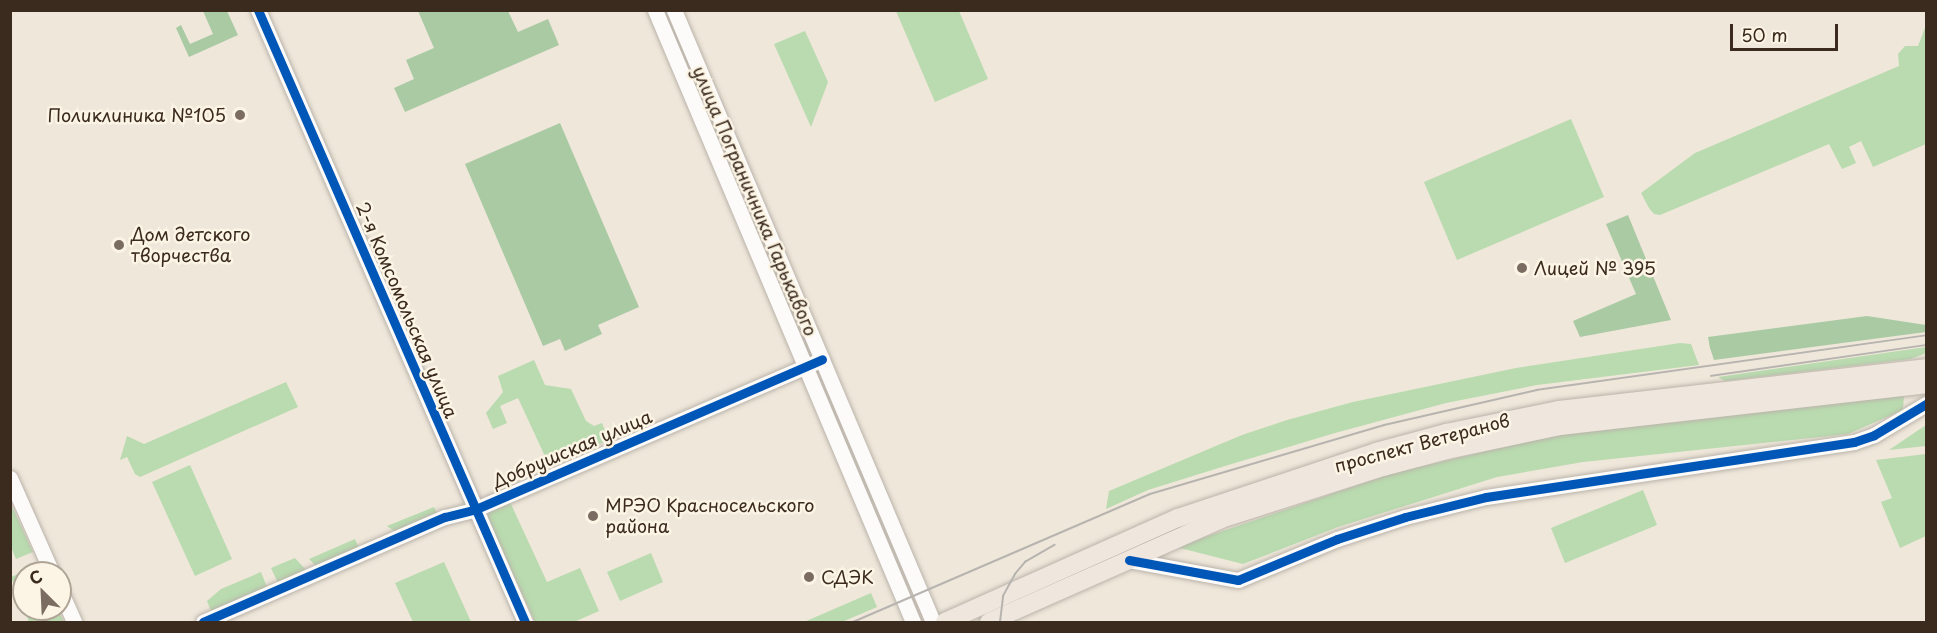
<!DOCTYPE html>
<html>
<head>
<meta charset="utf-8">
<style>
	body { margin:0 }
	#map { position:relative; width:1937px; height:633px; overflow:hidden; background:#efe7da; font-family:"Playpen Sans",sans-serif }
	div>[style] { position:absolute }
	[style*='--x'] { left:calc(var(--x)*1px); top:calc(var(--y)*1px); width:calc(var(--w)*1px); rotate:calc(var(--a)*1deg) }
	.green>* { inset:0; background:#b9dbaf }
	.forest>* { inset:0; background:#aacaa4 }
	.roads { filter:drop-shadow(0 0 2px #bab3aa) drop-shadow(0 0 2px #bab3aa) }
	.minor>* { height:15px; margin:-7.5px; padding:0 7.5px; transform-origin:7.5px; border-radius:7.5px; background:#fdfbf9 }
	.major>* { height:18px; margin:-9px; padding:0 9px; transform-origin:9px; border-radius:9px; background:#efe6de }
	.tram>* { height:1.5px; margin:-0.75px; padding:0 0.75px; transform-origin:0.75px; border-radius:0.75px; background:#b7b4b0 }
	.cycleway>* { height:9px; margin:-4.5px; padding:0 4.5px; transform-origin:4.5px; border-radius:4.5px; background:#0057b8 }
	.dots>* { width:16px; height:16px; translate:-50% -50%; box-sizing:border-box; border:3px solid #fcf5e5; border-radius:50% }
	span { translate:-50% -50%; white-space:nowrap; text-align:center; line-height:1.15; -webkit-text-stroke:5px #fcf5e5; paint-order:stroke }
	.poi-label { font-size:18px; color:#3b2a1e }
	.right { translate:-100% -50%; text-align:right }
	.left { translate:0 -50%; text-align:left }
	.street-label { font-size:18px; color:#3b2a1e }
	.frame { position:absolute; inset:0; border:12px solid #3b2a1e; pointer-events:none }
	.north { position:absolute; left:12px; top:561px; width:60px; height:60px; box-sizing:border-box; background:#fcf5e5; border:2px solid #afa495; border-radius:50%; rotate:336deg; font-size:16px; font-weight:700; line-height:24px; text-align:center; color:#3b2a1e }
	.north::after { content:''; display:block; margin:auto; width:21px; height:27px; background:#7a6c60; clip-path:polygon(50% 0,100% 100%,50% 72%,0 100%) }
	.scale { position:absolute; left:1730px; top:24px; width:108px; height:27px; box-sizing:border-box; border:3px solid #3b2a1e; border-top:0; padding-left:8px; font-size:18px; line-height:21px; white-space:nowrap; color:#3b2a1e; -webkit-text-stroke:4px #fcf5e5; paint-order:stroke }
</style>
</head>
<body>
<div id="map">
	<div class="green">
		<i style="clip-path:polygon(896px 11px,959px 11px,988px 79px,935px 102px)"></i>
		<i style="clip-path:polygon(1926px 25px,1926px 144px,1873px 167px,1861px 141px,1849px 147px,1856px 163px,1842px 169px,1829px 144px,1660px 215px,1654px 214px,1649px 208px,1641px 193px,1695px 153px,1899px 66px,1898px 54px,1905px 46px,1918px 46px)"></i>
		<i style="clip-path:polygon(805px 31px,828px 82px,811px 127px,774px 44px)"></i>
		<i style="clip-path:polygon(1571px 119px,1604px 197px,1457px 260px,1424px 182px)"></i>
		<i style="clip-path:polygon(1680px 343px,1691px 344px,1699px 365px,1537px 385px,1446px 403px,1335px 433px,1225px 466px,1148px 490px,1106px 509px,1109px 491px,1242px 435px,1287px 420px,1353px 402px,1516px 368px)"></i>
		<i style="clip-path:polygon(1926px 347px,1926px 353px,1911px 359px,1725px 381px,1718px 377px)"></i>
		<i style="clip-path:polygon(534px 360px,545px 385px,571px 389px,586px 421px,594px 426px,602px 423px,609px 440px,549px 465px,518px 398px,500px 406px,507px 423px,493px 429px,486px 413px,503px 392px,498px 376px)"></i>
		<i style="clip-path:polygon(286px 382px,298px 407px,140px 477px,135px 474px,127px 457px,120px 460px,127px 436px,144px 444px)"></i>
		<i style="clip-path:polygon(1904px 396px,1903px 410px,1848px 434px,1583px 462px,1497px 477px,1338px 527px,1243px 564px,1176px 547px,1390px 474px,1550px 436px)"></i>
		<i style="clip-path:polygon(1926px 425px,1926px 446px,1889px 450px)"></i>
		<i style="clip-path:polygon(1926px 454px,1926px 536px,1900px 548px,1881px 502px,1892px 498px,1876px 460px)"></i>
		<i style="clip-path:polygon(190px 465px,232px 559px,195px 576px,152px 482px)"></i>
		<i style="clip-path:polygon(1643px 490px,1657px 525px,1565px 563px,1551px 528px)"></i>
		<i style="clip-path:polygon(10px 502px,33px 552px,16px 559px,11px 547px)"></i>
		<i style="clip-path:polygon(510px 502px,547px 582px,580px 568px,599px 611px,574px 622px,535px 622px,487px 518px,489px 511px)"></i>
		<i style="clip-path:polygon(434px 507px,438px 515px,397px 533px,387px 526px)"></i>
		<i style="clip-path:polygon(355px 539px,359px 548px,316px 566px,309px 559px)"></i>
		<i style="clip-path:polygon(651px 553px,663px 582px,620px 601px,607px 572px)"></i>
		<i style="clip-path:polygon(295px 558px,306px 570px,278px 583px,271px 568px)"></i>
		<i style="clip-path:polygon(444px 562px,471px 622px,413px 622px,395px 583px)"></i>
		<i style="clip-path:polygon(37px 566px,41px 573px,24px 573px,24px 609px,57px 609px,64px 622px,29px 622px,11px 577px)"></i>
		<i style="clip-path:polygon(261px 572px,267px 587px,211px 611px,207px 601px,221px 589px)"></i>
		<i style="clip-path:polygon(871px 593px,877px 607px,842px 622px,804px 622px)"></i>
	</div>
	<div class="forest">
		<i style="clip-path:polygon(203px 11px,227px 11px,238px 35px,189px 57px,176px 28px,181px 25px,190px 44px,213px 34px)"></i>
		<i style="clip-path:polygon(418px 11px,508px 11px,518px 32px,548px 19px,559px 45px,405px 112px,394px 88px,414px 79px,406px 60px,434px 48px)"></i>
		<i style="clip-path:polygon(560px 123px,639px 307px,598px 325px,602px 334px,565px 351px,560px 339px,543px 346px,465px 164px)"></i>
		<i style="clip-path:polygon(1628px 215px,1671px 320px,1580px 337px,1573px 321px,1636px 294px,1606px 224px)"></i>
		<i style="clip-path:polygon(1867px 316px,1926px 325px,1926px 332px,1714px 360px,1710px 348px,1708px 337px)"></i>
	</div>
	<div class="roads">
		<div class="minor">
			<i style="--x:258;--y:10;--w:668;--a:66.43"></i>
			<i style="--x:655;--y:10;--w:664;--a:67.14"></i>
			<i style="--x:674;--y:10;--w:665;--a:67.06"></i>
			<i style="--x:10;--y:478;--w:104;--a:66.1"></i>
			<i style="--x:1129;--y:560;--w:111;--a:10.4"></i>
			<i style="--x:1238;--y:580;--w:107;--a:-22.5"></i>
			<i style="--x:1337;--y:539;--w:71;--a:-17.9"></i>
			<i style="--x:1405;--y:517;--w:83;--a:-13.9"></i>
			<i style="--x:1486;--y:497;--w:372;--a:-8.5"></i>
			<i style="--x:1854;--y:442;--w:21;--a:-19"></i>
			<i style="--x:1874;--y:435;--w:61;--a:-30.8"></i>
			<i style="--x:60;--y:590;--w:35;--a:66"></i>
			<i style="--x:203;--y:622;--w:264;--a:-23.5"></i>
			<i style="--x:445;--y:517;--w:32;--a:-14"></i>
			<i style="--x:476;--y:509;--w:377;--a:-23.4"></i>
		</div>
		<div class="major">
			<i style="--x:945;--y:622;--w:255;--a:-24.1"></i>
			<i style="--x:1178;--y:518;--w:209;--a:-18.4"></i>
			<i style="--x:1376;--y:452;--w:73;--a:-15.2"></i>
			<i style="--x:1446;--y:433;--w:115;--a:-11.5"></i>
			<i style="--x:1559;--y:410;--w:369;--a:-6.5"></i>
			<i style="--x:989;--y:622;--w:254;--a:-23.9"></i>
			<i style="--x:1221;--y:519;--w:170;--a:-17.8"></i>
			<i style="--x:1383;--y:467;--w:70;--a:-14.8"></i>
			<i style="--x:1451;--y:449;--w:111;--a:-11.9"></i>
			<i style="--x:1560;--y:426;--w:368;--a:-6.5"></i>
		</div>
	</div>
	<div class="tram">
		<i style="--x:1711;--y:376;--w:217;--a:-8.2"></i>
		<i style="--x:853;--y:622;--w:323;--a:-23.3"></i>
		<i style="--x:1150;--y:494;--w:244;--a:-16.4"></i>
		<i style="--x:1384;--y:425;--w:157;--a:-12.9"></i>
		<i style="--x:1537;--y:390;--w:393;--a:-8"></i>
		<i style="--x:1000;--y:622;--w:26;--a:-83"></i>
		<i style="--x:1003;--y:596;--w:25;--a:-61"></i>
		<i style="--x:1015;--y:574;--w:16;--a:-50"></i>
		<i style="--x:1025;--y:562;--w:34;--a:-30"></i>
	</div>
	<div class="cycleway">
		<i style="--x:258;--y:10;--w:668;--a:66.43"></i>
		<i style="--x:1129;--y:560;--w:111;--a:10.4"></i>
		<i style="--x:1238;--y:580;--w:107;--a:-22.5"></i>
		<i style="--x:1337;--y:539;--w:71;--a:-17.9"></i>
		<i style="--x:1405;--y:517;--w:83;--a:-13.9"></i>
		<i style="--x:1486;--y:497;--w:372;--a:-8.5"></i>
		<i style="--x:1854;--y:442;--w:21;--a:-19"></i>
		<i style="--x:1874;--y:435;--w:61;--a:-30.8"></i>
		<i style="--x:203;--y:622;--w:264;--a:-23.5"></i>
		<i style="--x:445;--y:517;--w:32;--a:-14"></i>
		<i style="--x:476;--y:509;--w:377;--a:-23.4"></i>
	</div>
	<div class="dots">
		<i style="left:240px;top:115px;background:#7a6c60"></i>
		<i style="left:119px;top:245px;background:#7a6c60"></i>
		<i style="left:1522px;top:268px;background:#7a6c60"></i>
		<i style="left:593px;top:516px;background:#7a6c60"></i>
		<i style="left:809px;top:577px;background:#7a6c60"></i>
	</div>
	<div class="poi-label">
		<span class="right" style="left:226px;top:115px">Поликлиника №105</span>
		<span class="left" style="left:131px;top:245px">Дом детского<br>творчества</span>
		<span class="left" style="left:1534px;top:268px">Лицей № 395</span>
		<span class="left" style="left:605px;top:516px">МРЭО Красносельского<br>района</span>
		<span class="left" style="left:821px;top:577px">СДЭК</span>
	</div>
	<div class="street-label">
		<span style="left:755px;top:201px;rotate:67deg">улица Пограничника Гарькавого</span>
		<span style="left:407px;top:310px;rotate:67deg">2-я Комсомольская улица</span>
		<span style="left:1422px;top:443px;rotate:-15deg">проспект Ветеранов</span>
		<span style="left:572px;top:449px;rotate:-23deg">Добрушская улица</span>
	</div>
	<div class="frame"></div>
	<div class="north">С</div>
	<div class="scale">50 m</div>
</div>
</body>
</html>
